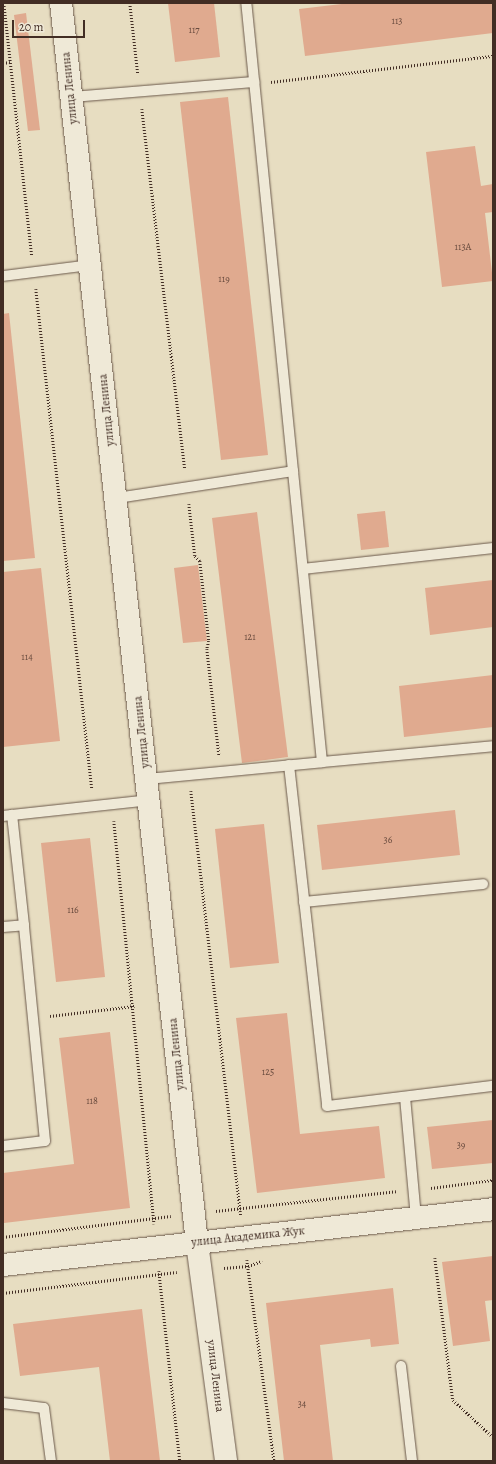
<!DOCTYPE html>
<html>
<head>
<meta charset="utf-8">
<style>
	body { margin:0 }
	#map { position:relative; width:496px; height:1464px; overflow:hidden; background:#e7ddc1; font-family:Alegreya,serif }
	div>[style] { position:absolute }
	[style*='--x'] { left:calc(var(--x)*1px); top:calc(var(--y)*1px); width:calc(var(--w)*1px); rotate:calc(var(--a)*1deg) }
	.building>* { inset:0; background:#e0aa8f }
	.path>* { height:2.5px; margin-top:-1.25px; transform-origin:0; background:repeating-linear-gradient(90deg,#422d24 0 1px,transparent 0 3px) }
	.roads { filter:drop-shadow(0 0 1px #6b594b) drop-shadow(0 0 1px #6b594b) }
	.service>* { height:10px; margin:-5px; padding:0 5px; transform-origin:5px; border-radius:5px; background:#efe9d7 }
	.tertiary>* { height:22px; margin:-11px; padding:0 11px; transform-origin:11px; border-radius:11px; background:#efe9d7 }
	.secondary>* { height:22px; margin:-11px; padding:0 11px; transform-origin:11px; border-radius:11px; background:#efe9d7 }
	span { translate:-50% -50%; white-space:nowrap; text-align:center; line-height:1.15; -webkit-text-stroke:3.5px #efe9d7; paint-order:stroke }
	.number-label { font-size:10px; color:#6a4c3f }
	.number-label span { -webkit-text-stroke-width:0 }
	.street-label { font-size:12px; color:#422d24 }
	.frame { position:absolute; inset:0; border:4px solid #422d24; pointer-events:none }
	.scale { position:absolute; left:12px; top:20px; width:73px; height:18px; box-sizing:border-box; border:2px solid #422d24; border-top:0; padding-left:5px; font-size:12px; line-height:14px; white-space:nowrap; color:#422d24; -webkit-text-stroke:3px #efe9d7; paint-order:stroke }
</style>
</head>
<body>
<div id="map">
	<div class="building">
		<i style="clip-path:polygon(168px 3px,214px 3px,220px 57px,175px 62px)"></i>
		<i style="clip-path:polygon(350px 3px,493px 3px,493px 33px,305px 56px,299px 9px)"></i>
		<i style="clip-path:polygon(26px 13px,40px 130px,28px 131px,14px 15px)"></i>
		<i style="clip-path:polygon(228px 97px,268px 455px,221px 460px,180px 102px)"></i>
		<i style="clip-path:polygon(475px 146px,481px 186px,493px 184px,493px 212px,485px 213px,493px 281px,442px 287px,426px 152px)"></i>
		<i style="clip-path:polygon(9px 313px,35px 558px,3px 561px,3px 314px)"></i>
		<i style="clip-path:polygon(385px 511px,389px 547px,361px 550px,357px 514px)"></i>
		<i style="clip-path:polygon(257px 512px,288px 757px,242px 763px,212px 518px)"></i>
		<i style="clip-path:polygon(198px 565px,207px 641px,183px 643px,174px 568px)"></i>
		<i style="clip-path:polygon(41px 568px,60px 741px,3px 747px,3px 572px)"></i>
		<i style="clip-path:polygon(493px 580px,493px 627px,430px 635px,425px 588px)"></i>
		<i style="clip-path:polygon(493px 675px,493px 727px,404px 737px,399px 686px)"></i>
		<i style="clip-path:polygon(455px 810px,460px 855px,322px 870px,317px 825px)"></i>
		<i style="clip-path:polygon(264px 824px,279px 963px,230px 968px,215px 829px)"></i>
		<i style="clip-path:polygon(90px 838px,105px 977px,56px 982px,41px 843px)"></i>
		<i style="clip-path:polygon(287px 1013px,300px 1134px,379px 1126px,385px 1178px,257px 1193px,236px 1018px)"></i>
		<i style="clip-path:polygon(110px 1032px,130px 1208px,4px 1223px,3px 1173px,74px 1164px,59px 1038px)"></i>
		<i style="clip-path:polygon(493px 1120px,493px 1163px,432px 1169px,427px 1127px)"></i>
		<i style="clip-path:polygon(493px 1256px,493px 1300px,485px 1301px,490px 1341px,453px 1346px,442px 1262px)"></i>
		<i style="clip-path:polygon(393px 1288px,399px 1344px,371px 1347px,370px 1339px,320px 1345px,333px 1461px,284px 1461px,266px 1303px)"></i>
		<i style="clip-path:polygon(142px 1309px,160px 1461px,110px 1461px,99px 1367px,20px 1376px,13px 1324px)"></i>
	</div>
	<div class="path">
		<i style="--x:4;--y:3;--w:254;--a:83.7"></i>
		<i style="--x:130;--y:3;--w:71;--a:83.6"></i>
		<i style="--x:3;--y:63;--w:7;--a:-8"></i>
		<i style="--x:271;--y:82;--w:224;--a:-6.7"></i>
		<i style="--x:142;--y:109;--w:363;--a:83.2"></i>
		<i style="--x:36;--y:289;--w:503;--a:83.61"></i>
		<i style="--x:189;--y:504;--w:52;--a:83.4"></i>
		<i style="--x:195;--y:556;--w:7;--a:45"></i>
		<i style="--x:200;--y:561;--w:81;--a:83.6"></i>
		<i style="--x:209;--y:641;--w:8;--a:104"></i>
		<i style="--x:207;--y:649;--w:107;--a:83.5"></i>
		<i style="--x:191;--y:791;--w:427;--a:83.3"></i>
		<i style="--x:114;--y:821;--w:405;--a:84.3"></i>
		<i style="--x:50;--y:1016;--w:85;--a:-6.8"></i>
		<i style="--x:431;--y:1188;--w:63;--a:-7.4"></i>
		<i style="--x:216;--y:1211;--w:181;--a:-6.3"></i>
		<i style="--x:3;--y:1237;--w:169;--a:-7.1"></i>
		<i style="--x:435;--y:1258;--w:143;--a:82.8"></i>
		<i style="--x:453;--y:1400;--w:54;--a:42.8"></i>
		<i style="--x:247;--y:1260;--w:203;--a:82.3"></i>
		<i style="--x:224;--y:1268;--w:24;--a:-5"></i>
		<i style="--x:248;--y:1266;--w:15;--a:-20"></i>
		<i style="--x:159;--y:1271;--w:191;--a:83.7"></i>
		<i style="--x:3;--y:1293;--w:175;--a:-6.9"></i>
	</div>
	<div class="roads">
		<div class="service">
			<i style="--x:71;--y:97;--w:184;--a:-4.7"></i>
			<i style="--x:3;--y:276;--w:88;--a:-7.2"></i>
			<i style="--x:117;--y:498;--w:178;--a:-8.7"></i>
			<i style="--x:293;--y:471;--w:470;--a:-95.7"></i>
			<i style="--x:303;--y:569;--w:191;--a:-6.3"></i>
			<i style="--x:322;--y:762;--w:172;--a:-5.3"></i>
			<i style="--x:289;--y:765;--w:343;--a:83.6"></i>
			<i style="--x:327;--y:1106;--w:167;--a:-6.9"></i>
			<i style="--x:147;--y:779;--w:176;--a:-5.5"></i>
			<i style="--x:322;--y:762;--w:292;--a:-95.7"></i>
			<i style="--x:3;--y:816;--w:148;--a:-6.2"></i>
			<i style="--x:304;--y:902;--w:180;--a:-5.7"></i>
			<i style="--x:3;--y:927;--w:21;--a:-5"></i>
			<i style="--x:24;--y:925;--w:111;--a:-96.2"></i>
			<i style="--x:405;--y:1097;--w:121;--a:84.8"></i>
			<i style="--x:3;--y:1146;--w:42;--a:-6.8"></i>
			<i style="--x:45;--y:1141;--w:217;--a:-95.6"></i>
			<i style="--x:401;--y:1366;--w:96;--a:83.4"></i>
			<i style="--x:3;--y:1403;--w:41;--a:7"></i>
			<i style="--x:44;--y:1408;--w:53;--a:82.5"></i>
		</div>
		<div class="tertiary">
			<i style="--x:3;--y:1265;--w:493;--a:-6.5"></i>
		</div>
		<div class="secondary">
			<i style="--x:61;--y:3;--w:1247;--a:83.74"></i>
			<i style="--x:197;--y:1243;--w:220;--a:82.4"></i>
		</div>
	</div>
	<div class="number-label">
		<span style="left:397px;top:21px">113</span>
		<span style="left:194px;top:30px">117</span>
		<span style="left:463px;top:247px">113А</span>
		<span style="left:224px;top:279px">119</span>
		<span style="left:250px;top:637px">121</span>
		<span style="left:27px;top:657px">114</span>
		<span style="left:388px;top:840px">36</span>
		<span style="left:73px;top:910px">116</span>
		<span style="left:268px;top:1072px">125</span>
		<span style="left:92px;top:1101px">118</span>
		<span style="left:461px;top:1145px">39</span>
		<span style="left:302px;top:1404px">34</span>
	</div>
	<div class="street-label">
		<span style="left:70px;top:88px;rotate:-96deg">улица Ленина</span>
		<span style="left:107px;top:410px;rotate:-96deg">улица Ленина</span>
		<span style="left:142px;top:732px;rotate:-96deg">улица Ленина</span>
		<span style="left:177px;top:1054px;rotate:-96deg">улица Ленина</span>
		<span style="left:248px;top:1237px;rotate:-6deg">улица Академика Жук</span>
		<span style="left:215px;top:1376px;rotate:83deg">улица Ленина</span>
	</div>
	<div class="frame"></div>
	<div class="scale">20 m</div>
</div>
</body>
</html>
